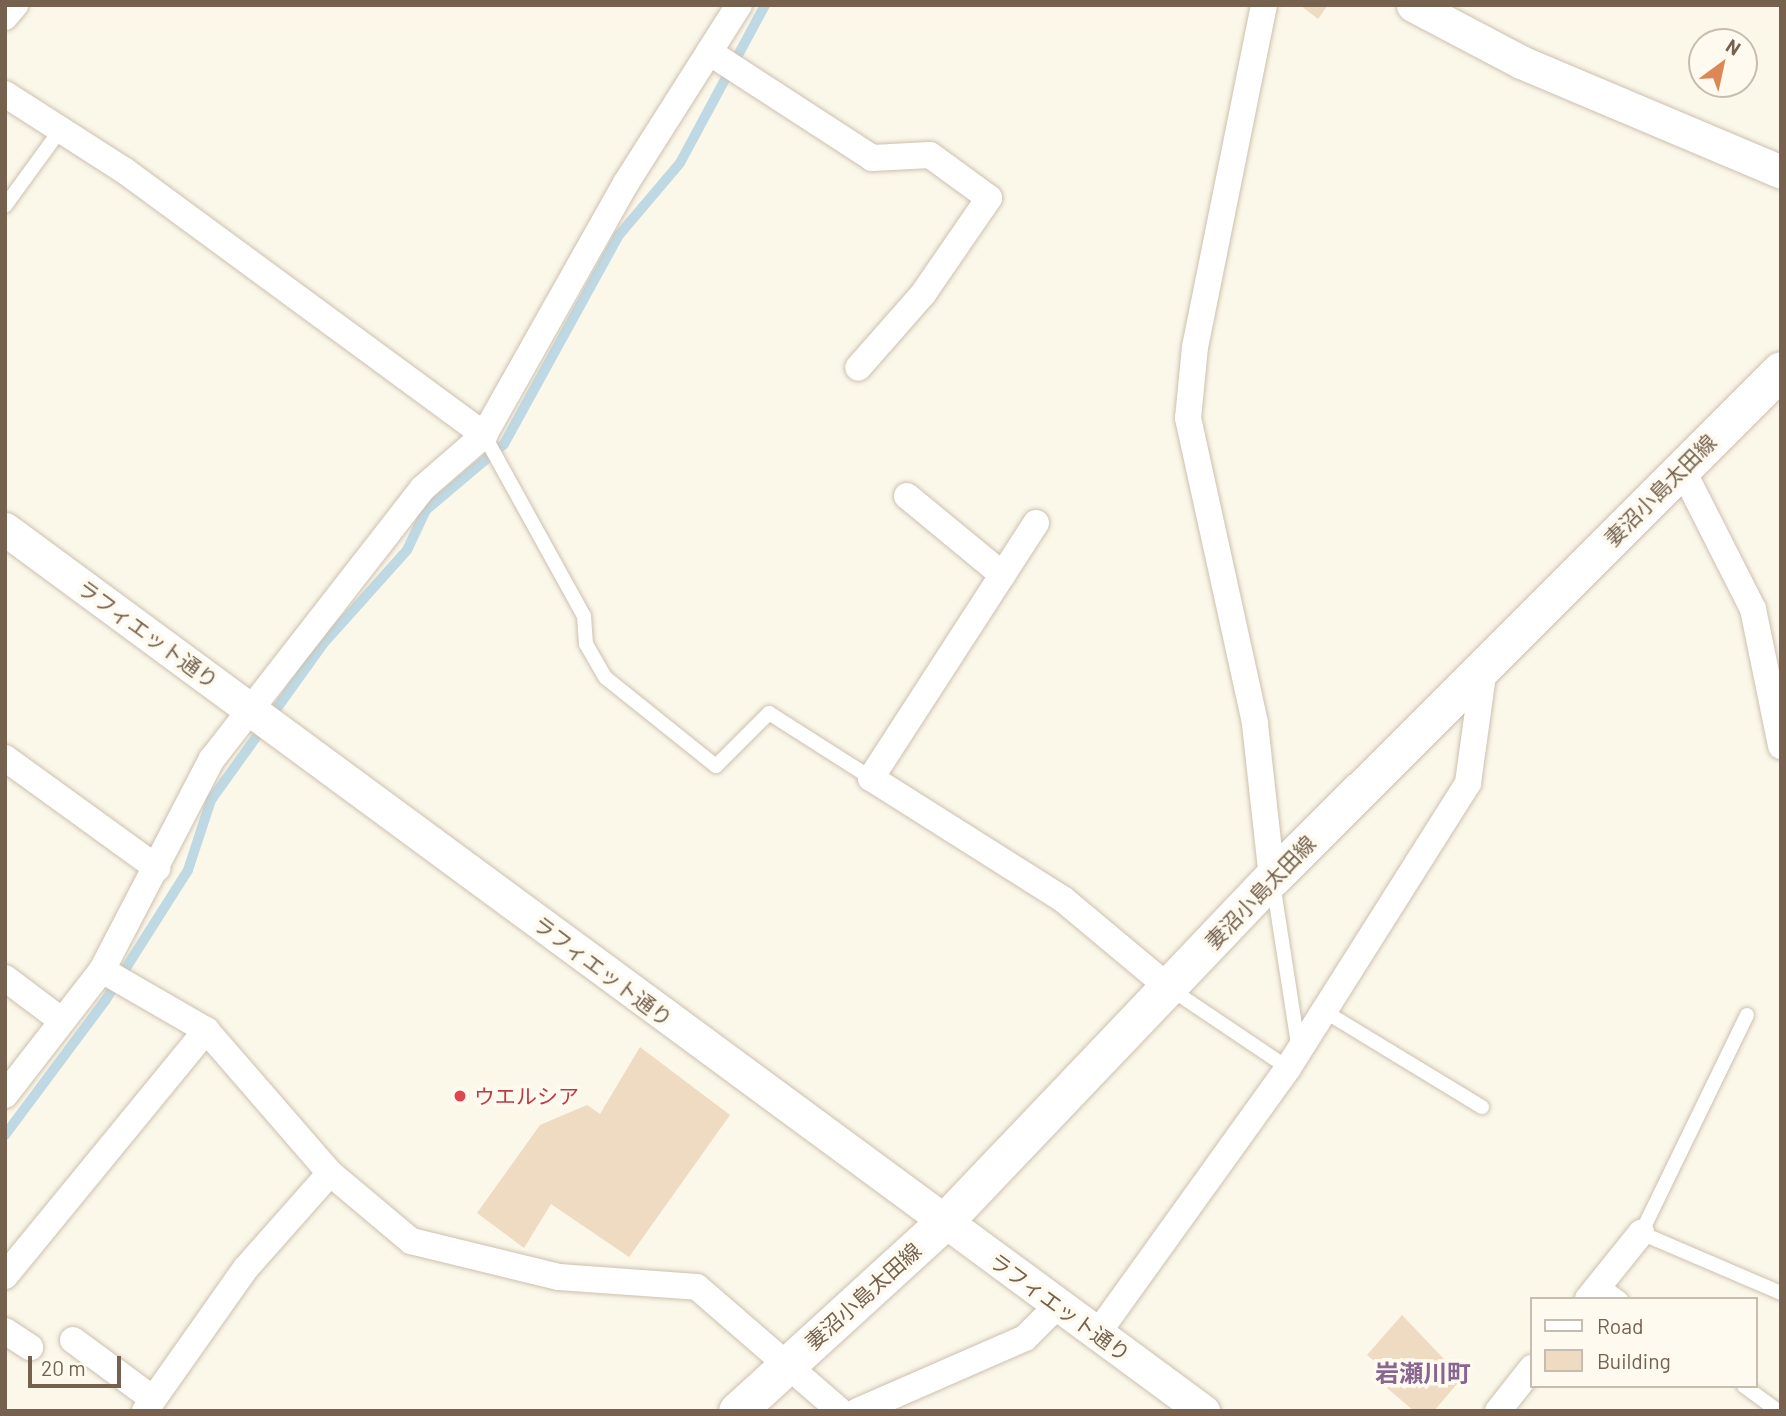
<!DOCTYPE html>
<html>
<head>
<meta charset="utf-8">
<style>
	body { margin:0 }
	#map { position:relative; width:1786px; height:1416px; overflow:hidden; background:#fbf7e9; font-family:Barlow,"Noto Sans JP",sans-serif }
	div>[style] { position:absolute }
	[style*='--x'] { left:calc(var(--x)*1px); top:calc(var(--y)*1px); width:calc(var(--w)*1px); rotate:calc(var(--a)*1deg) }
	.stream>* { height:10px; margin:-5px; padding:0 5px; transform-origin:5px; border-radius:5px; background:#bed9e4 }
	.building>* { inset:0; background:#efdac2 }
	.roads { filter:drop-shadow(0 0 2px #cdc0af) drop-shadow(0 0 2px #cdc0af) }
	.service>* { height:14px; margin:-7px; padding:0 7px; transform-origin:7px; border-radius:7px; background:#fff }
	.minor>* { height:26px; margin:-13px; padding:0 13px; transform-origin:13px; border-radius:13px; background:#fff }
	.tertiary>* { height:33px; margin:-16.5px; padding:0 16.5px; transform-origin:16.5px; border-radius:16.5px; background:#fff }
	.secondary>* { height:37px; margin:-18.5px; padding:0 18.5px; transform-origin:18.5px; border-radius:18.5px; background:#fff }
	.dots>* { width:19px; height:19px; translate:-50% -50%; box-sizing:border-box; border:4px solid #fefaef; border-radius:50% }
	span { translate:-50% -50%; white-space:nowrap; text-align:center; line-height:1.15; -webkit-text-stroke:7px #fefaef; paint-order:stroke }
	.street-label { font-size:21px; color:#75614e }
	.health-label { font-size:21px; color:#be3a42 }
	.left { translate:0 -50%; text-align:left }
	.quarter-label { font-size:24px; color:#886690; font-weight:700 }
	.frame { position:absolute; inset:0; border:7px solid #75614e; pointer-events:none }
	.legend { position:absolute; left:1530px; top:1297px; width:228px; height:91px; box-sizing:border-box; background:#fefaef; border:2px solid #c7bdaf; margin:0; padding:9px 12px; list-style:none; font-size:21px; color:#75614e }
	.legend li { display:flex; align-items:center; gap:14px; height:35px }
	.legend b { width:35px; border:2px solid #c7bdaf }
	.north { position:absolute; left:1688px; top:28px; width:70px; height:70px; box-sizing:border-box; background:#fefaef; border:2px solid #c7bdaf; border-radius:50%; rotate:33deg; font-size:19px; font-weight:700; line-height:28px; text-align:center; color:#75614e }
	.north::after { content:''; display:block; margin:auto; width:24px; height:32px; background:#de8756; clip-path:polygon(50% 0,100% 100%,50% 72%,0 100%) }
	.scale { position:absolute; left:28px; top:1356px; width:93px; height:32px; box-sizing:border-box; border:4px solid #75614e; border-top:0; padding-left:9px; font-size:21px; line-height:24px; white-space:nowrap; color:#75614e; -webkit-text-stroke:5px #fefaef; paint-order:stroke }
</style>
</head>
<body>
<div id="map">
	<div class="stream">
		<i style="--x:5;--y:1135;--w:167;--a:-53.3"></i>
		<i style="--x:105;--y:1001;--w:155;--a:-57.6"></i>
		<i style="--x:188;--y:870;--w:74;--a:-71.8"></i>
		<i style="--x:211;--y:800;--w:192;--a:-54.3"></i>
		<i style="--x:323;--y:644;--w:126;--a:-48.2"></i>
		<i style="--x:407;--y:550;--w:44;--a:-64.6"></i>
		<i style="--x:426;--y:510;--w:102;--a:-40.2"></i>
		<i style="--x:504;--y:444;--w:239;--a:-61.2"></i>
		<i style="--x:619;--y:235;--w:94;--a:-49.7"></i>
		<i style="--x:680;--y:163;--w:179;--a:-61.7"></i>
	</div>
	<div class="building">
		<i style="clip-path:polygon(1300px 5px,1328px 5px,1318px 19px)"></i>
		<i style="clip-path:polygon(640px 1047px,730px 1115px,629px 1257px,551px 1204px,524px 1248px,477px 1213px,540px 1125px,587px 1105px,600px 1114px)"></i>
		<i style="clip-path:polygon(1402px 1315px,1462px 1378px,1434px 1411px,1414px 1411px,1387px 1388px,1396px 1379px,1367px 1355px)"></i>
	</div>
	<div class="roads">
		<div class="service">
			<i style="--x:5;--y:206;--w:95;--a:-54"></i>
			<i style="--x:484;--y:435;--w:207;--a:61.1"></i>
			<i style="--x:584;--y:616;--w:28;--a:86"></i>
			<i style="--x:586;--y:644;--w:39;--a:60"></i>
			<i style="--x:606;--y:678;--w:141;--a:38.7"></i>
			<i style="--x:716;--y:766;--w:75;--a:-45"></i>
			<i style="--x:769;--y:713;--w:121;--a:32.5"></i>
			<i style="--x:1273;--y:883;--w:169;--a:81.2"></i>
			<i style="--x:1169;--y:988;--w:143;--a:33.9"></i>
			<i style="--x:1324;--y:1011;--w:185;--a:31.3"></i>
			<i style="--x:1747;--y:1015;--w:242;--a:115.9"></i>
			<i style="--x:1641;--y:1233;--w:152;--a:23.2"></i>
			<i style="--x:1600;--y:1284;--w:26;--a:36"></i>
			<i style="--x:1744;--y:1386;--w:42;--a:36.3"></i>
		</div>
		<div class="minor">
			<i style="--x:1264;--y:5;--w:349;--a:101.4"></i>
			<i style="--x:1195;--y:347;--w:71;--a:95.6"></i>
			<i style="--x:1188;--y:418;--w:313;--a:77.6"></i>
			<i style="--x:1255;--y:724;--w:155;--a:83.7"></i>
			<i style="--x:5;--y:17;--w:16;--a:-50"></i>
			<i style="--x:709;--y:52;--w:194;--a:33"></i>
			<i style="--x:872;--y:158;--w:58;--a:-3"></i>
			<i style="--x:930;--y:155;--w:73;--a:36.1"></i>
			<i style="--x:989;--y:198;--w:116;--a:124.5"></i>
			<i style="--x:923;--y:294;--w:98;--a:131.3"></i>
			<i style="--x:5;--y:94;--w:143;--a:32.7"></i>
			<i style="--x:125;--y:171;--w:446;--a:36.3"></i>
			<i style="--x:1682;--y:469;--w:157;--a:63.1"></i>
			<i style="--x:1753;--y:609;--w:140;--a:78.4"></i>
			<i style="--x:907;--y:496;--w:124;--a:39.5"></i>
			<i style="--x:1036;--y:523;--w:304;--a:122.9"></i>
			<i style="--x:871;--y:778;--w:228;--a:32.3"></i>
			<i style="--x:1064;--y:900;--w:136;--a:39.9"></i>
			<i style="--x:5;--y:758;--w:188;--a:35.9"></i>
			<i style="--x:102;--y:970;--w:120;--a:30"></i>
			<i style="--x:206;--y:1030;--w:189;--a:49.1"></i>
			<i style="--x:330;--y:1173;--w:106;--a:40"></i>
			<i style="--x:411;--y:1241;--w:152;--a:13.7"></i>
			<i style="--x:559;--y:1277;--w:138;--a:4.1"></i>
			<i style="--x:697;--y:1287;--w:189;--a:40.9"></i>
			<i style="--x:5;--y:978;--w:71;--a:37"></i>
			<i style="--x:5;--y:1095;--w:158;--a:-52.2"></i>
			<i style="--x:102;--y:970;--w:238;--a:-62.5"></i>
			<i style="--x:212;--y:759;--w:343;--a:-52.1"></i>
			<i style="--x:423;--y:488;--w:81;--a:-41"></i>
			<i style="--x:484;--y:435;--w:289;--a:-60.6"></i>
			<i style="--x:626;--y:183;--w:211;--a:-57.6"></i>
			<i style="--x:5;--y:1276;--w:318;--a:-50.7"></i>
			<i style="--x:1588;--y:1299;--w:85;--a:-51.2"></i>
			<i style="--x:5;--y:1331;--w:30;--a:33"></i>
			<i style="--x:1097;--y:1334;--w:327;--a:-54.3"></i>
			<i style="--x:1288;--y:1068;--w:337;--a:-57.7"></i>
			<i style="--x:1468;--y:783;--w:116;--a:-82.1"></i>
			<i style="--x:73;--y:1340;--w:99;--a:36.4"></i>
			<i style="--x:145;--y:1411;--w:175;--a:-54.8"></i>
			<i style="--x:246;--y:1268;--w:127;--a:-48.5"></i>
			<i style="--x:858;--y:1411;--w:182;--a:-23.6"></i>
			<i style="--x:1025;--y:1338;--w:45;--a:-45"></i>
			<i style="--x:1498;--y:1411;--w:55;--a:-51.7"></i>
		</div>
		<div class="tertiary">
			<i style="--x:1413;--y:5;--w:122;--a:27.8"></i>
			<i style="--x:1521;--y:62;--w:282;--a:22.9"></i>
			<i style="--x:5;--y:529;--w:1488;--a:36.36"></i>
		</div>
		<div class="secondary">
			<i style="--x:737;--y:1411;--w:279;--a:-42.4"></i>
			<i style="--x:943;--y:1223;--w:477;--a:-46.4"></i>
			<i style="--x:1272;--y:878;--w:719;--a:-44.94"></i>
		</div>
	</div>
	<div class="dots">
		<i style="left:460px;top:1096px;background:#e0444e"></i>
	</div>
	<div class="street-label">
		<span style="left:1660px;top:490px;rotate:-45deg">妻沼小島太田線</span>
		<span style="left:148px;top:634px;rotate:36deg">ラフィエット通り</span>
		<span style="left:1260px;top:892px;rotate:-46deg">妻沼小島太田線</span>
		<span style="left:603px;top:971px;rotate:37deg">ラフィエット通り</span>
		<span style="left:863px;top:1296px;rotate:-42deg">妻沼小島太田線</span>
		<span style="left:1060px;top:1307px;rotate:36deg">ラフィエット通り</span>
	</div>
	<div class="health-label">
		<span class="left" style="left:474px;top:1096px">ウエルシア</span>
	</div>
	<div class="quarter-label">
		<span style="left:1423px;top:1373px">岩瀬川町</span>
	</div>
	<div class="frame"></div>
	<ul class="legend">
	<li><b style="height:9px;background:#fff"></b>Road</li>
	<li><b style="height:19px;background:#efdac2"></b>Building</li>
	</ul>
	<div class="north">N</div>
	<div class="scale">20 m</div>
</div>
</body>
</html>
